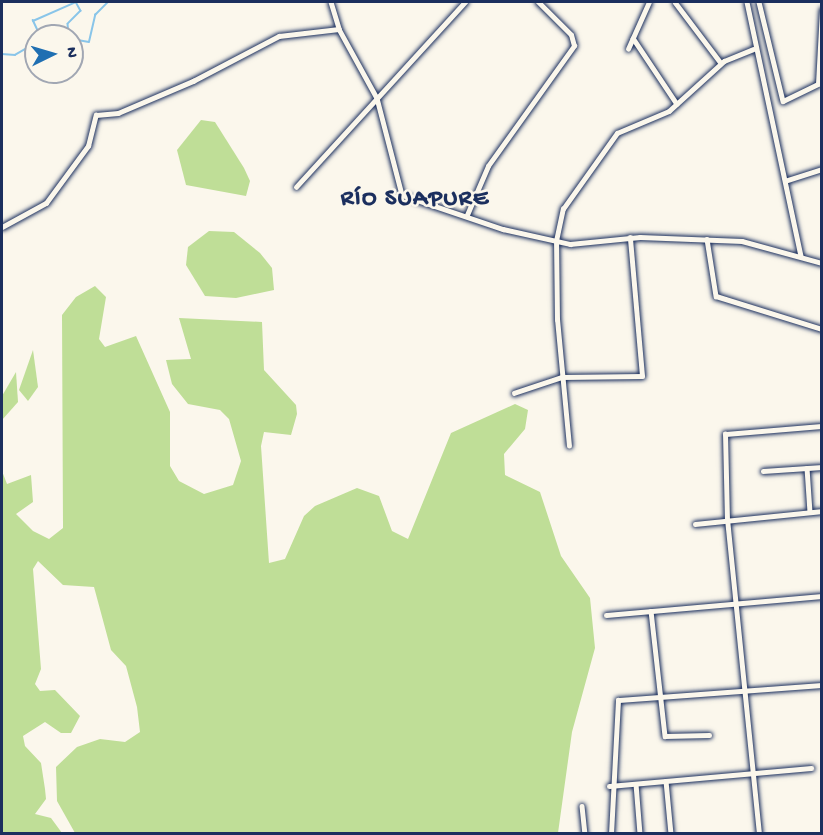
<!DOCTYPE html>
<html>
<head>
<meta charset="utf-8">
<style>
	body { margin:0 }
	#map { position:relative; width:823px; height:835px; overflow:hidden; background:#fbf7ec; font-family:"Gochi Hand",sans-serif }
	div>[style] { position:absolute }
	[style*='--x'] { left:calc(var(--x)*1px); top:calc(var(--y)*1px); width:calc(var(--w)*1px); rotate:calc(var(--a)*1deg) }
	.green>* { inset:0; background:#bfde97 }
	.stream>* { height:1.5px; margin:-0.75px; padding:0 0.75px; transform-origin:0.75px; border-radius:0.75px; background:#89c5e9 }
	.roads { filter:drop-shadow(0 0 2px #1b2f5e) drop-shadow(0 0 2px #1b2f5e) }
	.street>* { height:4.5px; margin:-2.25px; padding:0 2.25px; transform-origin:2.25px; border-radius:2.25px; background:#fbf7ec }
	span { translate:-50% -50%; white-space:nowrap; text-align:center; line-height:1.15; -webkit-text-stroke:5px #fbf7ec; paint-order:stroke }
	.district-label { font-size:24px; color:#1b2f5e; font-weight:700; letter-spacing:1.5px }
	.frame { position:absolute; inset:0; border:3px solid #1b2f5e; pointer-events:none }
	.north { position:absolute; left:24px; top:24px; width:60px; height:60px; box-sizing:border-box; background:#fbf7ec; border:2px solid #a1a7b3; border-radius:50%; rotate:85deg; font-size:16px; font-weight:700; line-height:24px; text-align:center; color:#1b2f5e }
	.north::after { content:''; display:block; margin:auto; width:21px; height:27px; background:#1f6fb2; clip-path:polygon(50% 0,100% 100%,50% 72%,0 100%) }
</style>
</head>
<body>
<div id="map">
	<div class="green">
		<i style="clip-path:polygon(201px 120px,215px 122px,244px 168px,250px 181px,246px 196px,186px 185px,177px 150px)"></i>
		<i style="clip-path:polygon(209px 231px,234px 232px,260px 253px,272px 268px,274px 290px,236px 298px,205px 296px,186px 265px,188px 247px)"></i>
		<i style="clip-path:polygon(95px 286px,106px 297px,99px 339px,105px 347px,136px 336px,170px 412px,170px 466px,179px 481px,204px 494px,233px 485px,241px 461px,229px 419px,220px 410px,188px 404px,172px 384px,166px 360px,191px 359px,179px 318px,262px 322px,264px 370px,296px 405px,297px 414px,291px 435px,264px 432px,261px 446px,269px 563px,285px 559px,304px 516px,315px 506px,357px 488px,379px 496px,392px 531px,408px 539px,451px 433px,515px 404px,528px 410px,525px 429px,504px 454px,505px 475px,540px 492px,561px 556px,590px 598px,595px 648px,572px 732px,558px 833px,75px 833px,57px 801px,56px 767px,77px 747px,100px 739px,125px 742px,140px 732px,137px 707px,126px 666px,111px 650px,94px 587px,63px 585px,38px 561px,33px 569px,41px 669px,35px 684px,40px 691px,55px 690px,80px 716px,71px 733px,61px 733px,45px 722px,23px 736px,25px 746px,41px 763px,45px 789px,46px 799px,35px 814px,51px 818px,62px 833px,2px 833px,2px 471px,7px 484px,31px 475px,33px 502px,16px 514px,33px 531px,49px 539px,63px 528px,62px 315px,76px 297px)"></i>
		<i style="clip-path:polygon(33px 350px,38px 387px,28px 401px,19px 390px)"></i>
		<i style="clip-path:polygon(16px 372px,18px 402px,2px 420px,2px 396px)"></i>
	</div>
	<div class="stream">
		<i style="--x:40;--y:36;--w:17;--a:-115"></i>
		<i style="--x:33;--y:21;--w:47;--a:-23.8"></i>
		<i style="--x:76;--y:2;--w:10;--a:61"></i>
		<i style="--x:81;--y:11;--w:18;--a:135"></i>
		<i style="--x:68;--y:24;--w:12;--a:85"></i>
		<i style="--x:72;--y:39;--w:17;--a:10"></i>
		<i style="--x:89;--y:42;--w:28;--a:-77"></i>
		<i style="--x:95;--y:15;--w:18;--a:-45"></i>
		<i style="--x:2;--y:54;--w:13;--a:4"></i>
		<i style="--x:15;--y:55;--w:24;--a:-30"></i>
	</div>
	<div class="roads">
		<div class="street">
			<i style="--x:331;--y:2;--w:28;--a:73"></i>
			<i style="--x:339;--y:29;--w:79;--a:61.2"></i>
			<i style="--x:377;--y:98;--w:100;--a:75.5"></i>
			<i style="--x:402;--y:195;--w:107;--a:18.6"></i>
			<i style="--x:503;--y:229;--w:69;--a:12.6"></i>
			<i style="--x:570;--y:244;--w:70;--a:-5.7"></i>
			<i style="--x:640;--y:237;--w:102;--a:2.2"></i>
			<i style="--x:742;--y:241;--w:83;--a:15.4"></i>
			<i style="--x:675;--y:2;--w:76;--a:53"></i>
			<i style="--x:747;--y:2;--w:259;--a:78"></i>
			<i style="--x:759;--y:2;--w:102;--a:76.4"></i>
			<i style="--x:783;--y:101;--w:39;--a:-26"></i>
			<i style="--x:818;--y:84;--w:74;--a:-86.9"></i>
			<i style="--x:633;--y:38;--w:79;--a:56.3"></i>
			<i style="--x:628;--y:49;--w:51;--a:-65.9"></i>
			<i style="--x:785;--y:181;--w:39;--a:-18"></i>
			<i style="--x:296;--y:187;--w:251;--a:-47.6"></i>
			<i style="--x:467;--y:215;--w:53;--a:-66.8"></i>
			<i style="--x:488;--y:166;--w:148;--a:-54.4"></i>
			<i style="--x:574;--y:46;--w:11;--a:-105"></i>
			<i style="--x:571;--y:35;--w:47;--a:-135"></i>
			<i style="--x:2;--y:227;--w:50;--a:-28.6"></i>
			<i style="--x:46;--y:203;--w:71;--a:-53.6"></i>
			<i style="--x:88;--y:146;--w:32;--a:-76"></i>
			<i style="--x:96;--y:115;--w:22;--a:-5"></i>
			<i style="--x:118;--y:113;--w:82;--a:-23.1"></i>
			<i style="--x:193;--y:81;--w:97;--a:-27.6"></i>
			<i style="--x:279;--y:36;--w:60;--a:-6.7"></i>
			<i style="--x:707;--y:239;--w:58;--a:81"></i>
			<i style="--x:716;--y:296;--w:111;--a:17.3"></i>
			<i style="--x:514;--y:393;--w:51;--a:-18.4"></i>
			<i style="--x:562;--y:377;--w:80;--a:-0.7"></i>
			<i style="--x:642;--y:376;--w:139;--a:-95"></i>
			<i style="--x:569;--y:446;--w:127;--a:-95.4"></i>
			<i style="--x:557;--y:320;--w:79;--a:-90.7"></i>
			<i style="--x:556;--y:241;--w:33;--a:-78"></i>
			<i style="--x:563;--y:209;--w:93;--a:-54.6"></i>
			<i style="--x:617;--y:133;--w:56;--a:-22.9"></i>
			<i style="--x:669;--y:111;--w:74;--a:-42.3"></i>
			<i style="--x:724;--y:61;--w:31;--a:-22"></i>
			<i style="--x:807;--y:468;--w:44;--a:86.1"></i>
			<i style="--x:763;--y:471;--w:59;--a:-3.9"></i>
			<i style="--x:695;--y:524;--w:128;--a:-5.8"></i>
			<i style="--x:651;--y:611;--w:126;--a:83.6"></i>
			<i style="--x:665;--y:736;--w:44;--a:-1.3"></i>
			<i style="--x:606;--y:615;--w:217;--a:-5"></i>
			<i style="--x:666;--y:781;--w:53;--a:84.6"></i>
			<i style="--x:636;--y:784;--w:50;--a:85.4"></i>
			<i style="--x:609;--y:786;--w:203;--a:-5.1"></i>
			<i style="--x:582;--y:806;--w:28;--a:84"></i>
			<i style="--x:611;--y:834;--w:134;--a:-87"></i>
			<i style="--x:618;--y:700;--w:205;--a:-4.2"></i>
			<i style="--x:759;--y:834;--w:315;--a:-95.8"></i>
			<i style="--x:727;--y:521;--w:87;--a:-91.3"></i>
			<i style="--x:725;--y:434;--w:97;--a:-4.7"></i>
		</div>
	</div>
	<div class="district-label">
		<span style="left:415px;top:200px">RÍO SUAPURE</span>
	</div>
	<div class="frame"></div>
	<div class="north">N</div>
</div>
</body>
</html>
